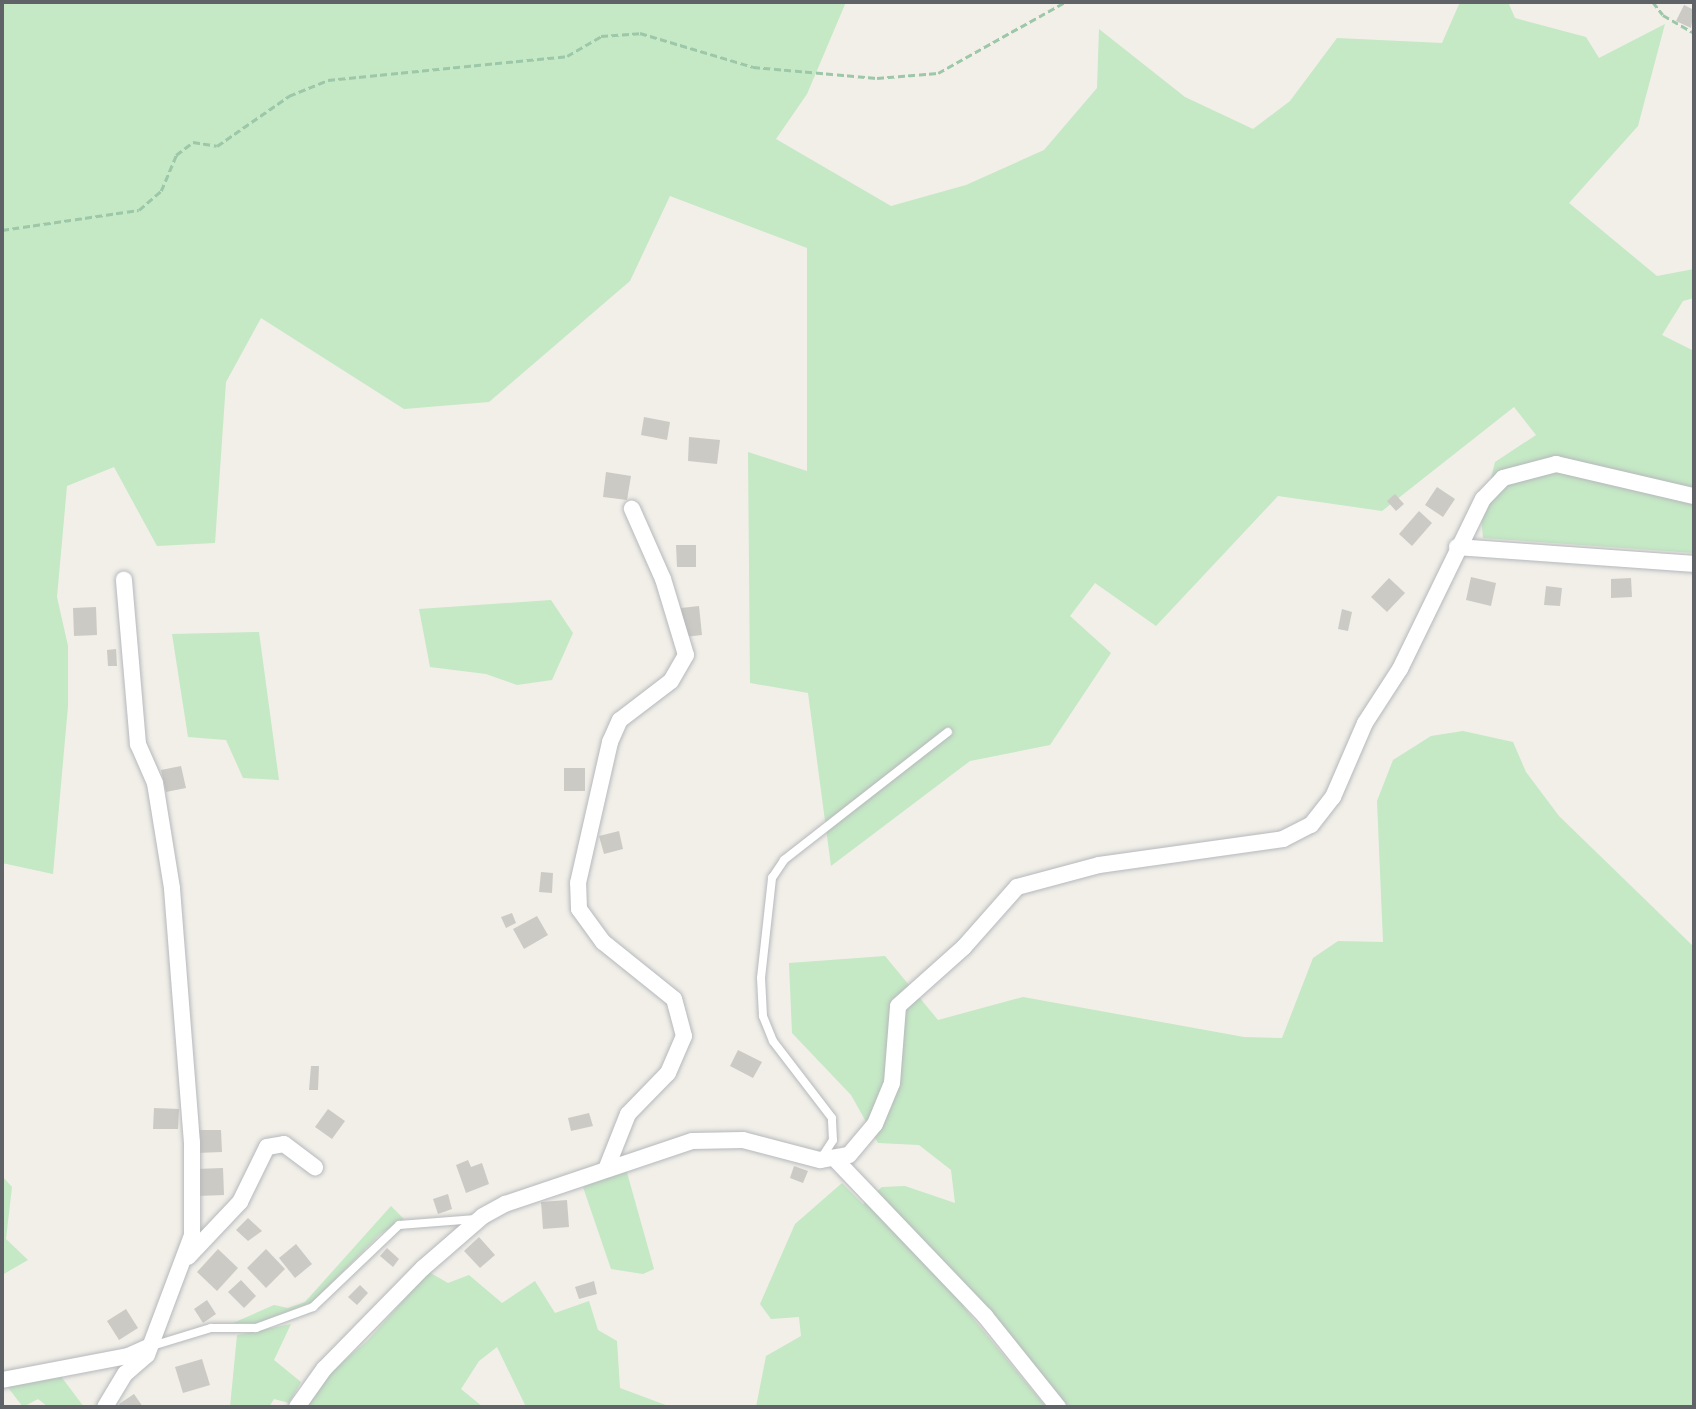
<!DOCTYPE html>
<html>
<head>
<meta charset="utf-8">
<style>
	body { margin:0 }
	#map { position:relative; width:1696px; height:1409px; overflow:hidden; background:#f1efe8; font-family:"Fira Sans Condensed",sans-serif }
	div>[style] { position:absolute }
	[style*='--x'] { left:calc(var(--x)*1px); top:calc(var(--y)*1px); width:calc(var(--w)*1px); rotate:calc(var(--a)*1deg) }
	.green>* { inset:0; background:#c5e8c5 }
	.building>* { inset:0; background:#cccac5 }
	.path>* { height:2.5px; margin-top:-1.25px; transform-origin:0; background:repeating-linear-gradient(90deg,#9cc7a9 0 7px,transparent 0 10.5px) }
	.roads { filter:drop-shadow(0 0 2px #b5b8bc) drop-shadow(0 0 2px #b5b8bc) }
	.lane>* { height:8px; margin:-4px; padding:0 4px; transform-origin:4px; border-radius:4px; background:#fff }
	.street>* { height:16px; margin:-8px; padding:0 8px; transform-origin:8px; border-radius:8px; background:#fff }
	span { translate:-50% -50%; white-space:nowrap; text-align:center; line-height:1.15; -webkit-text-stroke:5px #fff; paint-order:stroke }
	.frame { position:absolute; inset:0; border:4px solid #5f6368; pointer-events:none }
</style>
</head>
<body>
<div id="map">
	<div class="green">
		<i style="clip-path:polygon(2px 2px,846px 2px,807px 94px,776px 139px,891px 206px,966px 185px,1044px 150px,1097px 88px,1099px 29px,1185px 97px,1253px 129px,1290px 101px,1337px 38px,1442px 43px,1460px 2px,1508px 2px,1515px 18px,1586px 37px,1599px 58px,1665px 24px,1638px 126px,1569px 203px,1657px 276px,1694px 269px,1694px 298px,1683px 301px,1662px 335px,1694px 351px,1694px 553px,1483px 538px,1481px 518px,1495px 462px,1536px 435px,1514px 407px,1382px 511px,1278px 496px,1156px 626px,1095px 583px,1070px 616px,1111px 653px,1050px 745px,970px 761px,831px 866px,808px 693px,750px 683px,748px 452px,807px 471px,807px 248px,670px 196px,630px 281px,489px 402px,404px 409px,261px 318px,226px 382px,215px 543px,157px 546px,114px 467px,67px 486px,57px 597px,68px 646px,68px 706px,53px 874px,2px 863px)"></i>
		<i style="clip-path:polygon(551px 600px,573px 633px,552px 680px,517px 685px,486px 674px,430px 667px,419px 609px)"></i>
		<i style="clip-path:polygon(259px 632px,279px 780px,243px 778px,226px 740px,188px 737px,172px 634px)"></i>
		<i style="clip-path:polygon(1463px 731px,1513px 742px,1526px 772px,1559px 816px,1694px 947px,1694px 1407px,1064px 1407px,975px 1294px,963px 1306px,1046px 1407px,756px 1407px,766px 1356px,801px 1336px,799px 1317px,771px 1319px,760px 1304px,795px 1224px,842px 1183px,863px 1204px,882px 1187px,905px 1186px,955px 1203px,951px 1170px,919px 1145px,878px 1143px,851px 1095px,792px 1033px,789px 963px,885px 956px,938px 1020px,1023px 997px,1244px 1037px,1282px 1038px,1313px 958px,1338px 941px,1383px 942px,1377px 801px,1393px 760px,1431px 736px)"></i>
		<i style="clip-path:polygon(626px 1169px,654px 1269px,643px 1274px,611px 1269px,583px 1187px)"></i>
		<i style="clip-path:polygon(2px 1176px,12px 1187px,6px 1239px,28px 1260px,2px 1275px)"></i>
		<i style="clip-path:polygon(391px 1206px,404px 1219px,380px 1234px,313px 1302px,257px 1323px,233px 1323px,274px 1305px,288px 1308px,305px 1302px)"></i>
		<i style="clip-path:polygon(429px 1272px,448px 1283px,469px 1275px,502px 1303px,535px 1281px,555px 1313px,589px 1301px,598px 1330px,617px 1341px,620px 1388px,671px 1407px,526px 1407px,497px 1347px,479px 1361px,461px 1389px,483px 1407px,307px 1407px,328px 1375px,368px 1340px)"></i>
		<i style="clip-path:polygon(291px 1324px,274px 1360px,301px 1382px,289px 1403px,274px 1399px,269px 1407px,230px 1407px,237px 1335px)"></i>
		<i style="clip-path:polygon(60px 1375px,84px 1407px,48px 1407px,38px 1399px,23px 1407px,6px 1385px)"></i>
	</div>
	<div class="building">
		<i style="clip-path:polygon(1684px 5px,1694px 10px,1691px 28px,1676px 21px)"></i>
		<i style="clip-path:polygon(644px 417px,670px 422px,667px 440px,641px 435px)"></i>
		<i style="clip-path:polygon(689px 437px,720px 440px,717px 464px,688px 461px)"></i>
		<i style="clip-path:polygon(606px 472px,631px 476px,627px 500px,603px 497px)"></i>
		<i style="clip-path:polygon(1437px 487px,1455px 499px,1443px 517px,1425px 505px)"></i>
		<i style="clip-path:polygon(1395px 494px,1404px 504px,1396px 511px,1387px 501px)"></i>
		<i style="clip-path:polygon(1419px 511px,1432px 523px,1412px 546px,1399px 534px)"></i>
		<i style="clip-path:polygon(676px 545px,696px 545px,696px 567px,677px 567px)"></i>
		<i style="clip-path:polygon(1471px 577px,1496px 583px,1491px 606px,1466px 600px)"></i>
		<i style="clip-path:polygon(1389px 578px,1405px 593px,1387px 612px,1371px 597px)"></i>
		<i style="clip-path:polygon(1631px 578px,1632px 597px,1611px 598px,1611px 579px)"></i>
		<i style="clip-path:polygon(1546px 586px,1562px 588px,1560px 606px,1544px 605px)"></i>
		<i style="clip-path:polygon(699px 606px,702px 635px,684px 637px,681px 608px)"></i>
		<i style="clip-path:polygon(96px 607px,97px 635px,74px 636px,73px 608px)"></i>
		<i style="clip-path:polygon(1342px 609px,1352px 612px,1348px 631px,1338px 629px)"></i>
		<i style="clip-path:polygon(116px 649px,117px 666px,108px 666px,107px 650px)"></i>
		<i style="clip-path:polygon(181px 766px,186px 788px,166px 792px,161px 770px)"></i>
		<i style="clip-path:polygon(564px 768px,585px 768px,585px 791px,564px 791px)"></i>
		<i style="clip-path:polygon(619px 831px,623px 849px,604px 854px,599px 836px)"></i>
		<i style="clip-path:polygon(541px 872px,553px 873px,552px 893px,539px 892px)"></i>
		<i style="clip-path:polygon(512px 913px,516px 923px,506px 928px,501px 917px)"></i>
		<i style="clip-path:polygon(537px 916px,548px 935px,524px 949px,513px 929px)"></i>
		<i style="clip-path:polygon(738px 1050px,762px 1062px,753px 1078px,730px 1066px)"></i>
		<i style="clip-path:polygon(311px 1066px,319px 1066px,318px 1090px,309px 1090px)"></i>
		<i style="clip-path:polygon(154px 1108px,179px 1109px,178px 1129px,153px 1129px)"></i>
		<i style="clip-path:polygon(328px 1109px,345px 1121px,332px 1139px,315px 1127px)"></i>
		<i style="clip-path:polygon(589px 1113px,593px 1126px,571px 1131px,568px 1118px)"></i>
		<i style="clip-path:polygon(197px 1130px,221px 1130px,222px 1152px,197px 1153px)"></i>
		<i style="clip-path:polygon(468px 1160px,471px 1167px,482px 1163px,489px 1184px,466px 1193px,456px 1165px)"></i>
		<i style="clip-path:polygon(794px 1166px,808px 1171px,803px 1183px,790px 1178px)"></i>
		<i style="clip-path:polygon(223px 1168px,224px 1195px,197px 1196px,196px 1169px)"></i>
		<i style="clip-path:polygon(448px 1194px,452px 1209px,438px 1214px,433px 1199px)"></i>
		<i style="clip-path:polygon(567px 1200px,569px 1227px,543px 1229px,541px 1202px)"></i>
		<i style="clip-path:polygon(248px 1218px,262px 1231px,248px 1241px,236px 1230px)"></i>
		<i style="clip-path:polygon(479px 1237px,495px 1255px,480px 1268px,464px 1251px)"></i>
		<i style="clip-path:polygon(296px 1244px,312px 1264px,295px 1278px,279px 1258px)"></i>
		<i style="clip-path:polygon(387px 1248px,399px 1259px,393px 1267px,380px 1256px)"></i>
		<i style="clip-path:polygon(218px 1249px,238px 1268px,217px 1291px,197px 1272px)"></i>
		<i style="clip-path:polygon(266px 1249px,285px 1269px,266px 1288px,247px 1268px)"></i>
		<i style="clip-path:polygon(241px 1280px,256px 1296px,244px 1308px,228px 1292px)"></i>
		<i style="clip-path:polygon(594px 1281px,597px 1294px,579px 1299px,575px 1287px)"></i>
		<i style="clip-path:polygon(360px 1285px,368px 1293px,357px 1305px,348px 1297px)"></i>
		<i style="clip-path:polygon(207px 1300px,216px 1314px,203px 1323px,194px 1309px)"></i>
		<i style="clip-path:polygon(126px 1309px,138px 1328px,119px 1340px,107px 1321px)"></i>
		<i style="clip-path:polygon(202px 1359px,210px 1385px,183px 1393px,175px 1367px)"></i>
		<i style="clip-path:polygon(134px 1394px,143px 1407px,121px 1407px,119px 1404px)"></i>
	</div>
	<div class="path">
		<i style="--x:1653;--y:2;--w:16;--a:52"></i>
		<i style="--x:1663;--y:15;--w:36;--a:30"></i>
		<i style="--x:2;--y:230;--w:138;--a:-8.3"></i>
		<i style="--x:139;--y:210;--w:29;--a:-41"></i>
		<i style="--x:161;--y:191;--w:39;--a:-67"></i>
		<i style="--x:176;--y:155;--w:21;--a:-37"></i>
		<i style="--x:193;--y:142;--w:24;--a:9"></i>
		<i style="--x:217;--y:146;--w:88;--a:-34.8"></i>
		<i style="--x:289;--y:96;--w:42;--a:-22.3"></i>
		<i style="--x:328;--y:80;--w:240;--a:-5.7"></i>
		<i style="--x:567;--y:56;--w:39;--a:-30"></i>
		<i style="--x:601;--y:36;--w:39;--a:-4"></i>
		<i style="--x:640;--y:33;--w:118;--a:16.7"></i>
		<i style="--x:753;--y:67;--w:124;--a:5.1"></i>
		<i style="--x:877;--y:78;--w:61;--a:-4.7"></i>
		<i style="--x:938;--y:73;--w:145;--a:-29.2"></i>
	</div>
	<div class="roads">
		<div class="lane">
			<i style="--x:822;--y:1157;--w:20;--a:-57"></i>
			<i style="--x:833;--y:1140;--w:22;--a:-93"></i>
			<i style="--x:832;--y:1118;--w:97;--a:-127.5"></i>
			<i style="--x:773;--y:1041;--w:27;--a:-112"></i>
			<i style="--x:763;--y:1016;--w:38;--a:-93"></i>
			<i style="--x:761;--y:978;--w:101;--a:-83.7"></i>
			<i style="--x:772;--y:878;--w:22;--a:-56"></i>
			<i style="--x:784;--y:860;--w:208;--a:-38"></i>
			<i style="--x:152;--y:1346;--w:62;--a:-17"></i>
			<i style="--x:211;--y:1328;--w:45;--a:0"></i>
			<i style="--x:256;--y:1328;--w:61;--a:-20.2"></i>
			<i style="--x:313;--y:1307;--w:119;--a:-43.6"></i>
			<i style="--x:399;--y:1225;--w:77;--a:-4.5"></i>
		</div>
		<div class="street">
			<i style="--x:1457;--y:547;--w:238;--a:4.1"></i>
			<i style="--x:836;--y:1160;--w:216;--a:46.3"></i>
			<i style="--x:985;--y:1316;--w:117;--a:51.3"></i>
			<i style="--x:607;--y:1167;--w:57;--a:-68.4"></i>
			<i style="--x:628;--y:1114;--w:57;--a:-45.7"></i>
			<i style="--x:668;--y:1073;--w:40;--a:-66.6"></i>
			<i style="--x:684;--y:1036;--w:38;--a:-105"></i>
			<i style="--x:674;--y:999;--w:91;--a:-141.2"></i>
			<i style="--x:603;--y:942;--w:41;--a:-126"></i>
			<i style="--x:579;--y:909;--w:26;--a:-92"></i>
			<i style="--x:578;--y:883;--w:145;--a:-77.2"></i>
			<i style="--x:610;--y:742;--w:24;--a:-66"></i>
			<i style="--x:620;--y:720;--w:64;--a:-37.4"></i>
			<i style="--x:671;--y:681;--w:30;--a:-60"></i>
			<i style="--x:686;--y:655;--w:79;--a:-106.8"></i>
			<i style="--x:663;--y:579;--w:77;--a:-113.9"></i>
			<i style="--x:188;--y:1257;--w:76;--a:-46.6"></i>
			<i style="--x:240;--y:1202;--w:61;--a:-63.9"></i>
			<i style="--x:267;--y:1147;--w:17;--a:-10"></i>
			<i style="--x:284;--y:1144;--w:39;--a:37"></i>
			<i style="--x:2;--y:1380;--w:128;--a:-10.8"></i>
			<i style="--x:128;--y:1356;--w:22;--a:-24"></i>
			<i style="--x:105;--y:1407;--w:39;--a:-59"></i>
			<i style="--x:125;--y:1374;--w:29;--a:-41"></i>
			<i style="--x:147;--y:1355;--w:128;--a:-69.4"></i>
			<i style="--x:192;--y:1235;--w:92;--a:-90"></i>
			<i style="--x:192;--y:1143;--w:256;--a:-94.5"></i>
			<i style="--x:172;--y:888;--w:106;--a:-99.2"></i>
			<i style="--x:155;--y:783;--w:43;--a:-113.6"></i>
			<i style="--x:138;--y:744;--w:165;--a:-94.9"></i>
			<i style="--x:297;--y:1407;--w:47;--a:-54.6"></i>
			<i style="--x:324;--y:1369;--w:141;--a:-45.6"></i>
			<i style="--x:423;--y:1268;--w:79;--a:-40.9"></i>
			<i style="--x:483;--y:1216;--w:25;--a:-29"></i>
			<i style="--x:505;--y:1204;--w:197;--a:-18.6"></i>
			<i style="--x:692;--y:1141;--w:51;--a:-1.1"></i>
			<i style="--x:743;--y:1140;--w:80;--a:14.6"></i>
			<i style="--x:820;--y:1160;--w:29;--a:-10"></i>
			<i style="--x:849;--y:1155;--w:40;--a:-50"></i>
			<i style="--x:875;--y:1124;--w:44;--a:-67.5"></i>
			<i style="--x:892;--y:1083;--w:77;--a:-85.5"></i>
			<i style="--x:898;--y:1006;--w:89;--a:-41.8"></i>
			<i style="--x:964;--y:947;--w:80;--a:-48.5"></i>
			<i style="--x:1017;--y:887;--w:85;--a:-15"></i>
			<i style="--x:1099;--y:865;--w:186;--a:-8"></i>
			<i style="--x:1283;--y:839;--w:31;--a:-27"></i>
			<i style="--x:1311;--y:825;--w:36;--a:-52"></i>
			<i style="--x:1333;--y:797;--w:81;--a:-66.6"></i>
			<i style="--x:1365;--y:723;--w:64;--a:-57.1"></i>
			<i style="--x:1400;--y:669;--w:189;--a:-64"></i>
			<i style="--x:1483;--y:499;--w:29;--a:-46"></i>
			<i style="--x:1503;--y:478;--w:55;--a:-14.8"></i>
			<i style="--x:1556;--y:464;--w:142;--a:13.1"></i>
		</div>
	</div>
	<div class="frame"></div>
</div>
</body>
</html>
